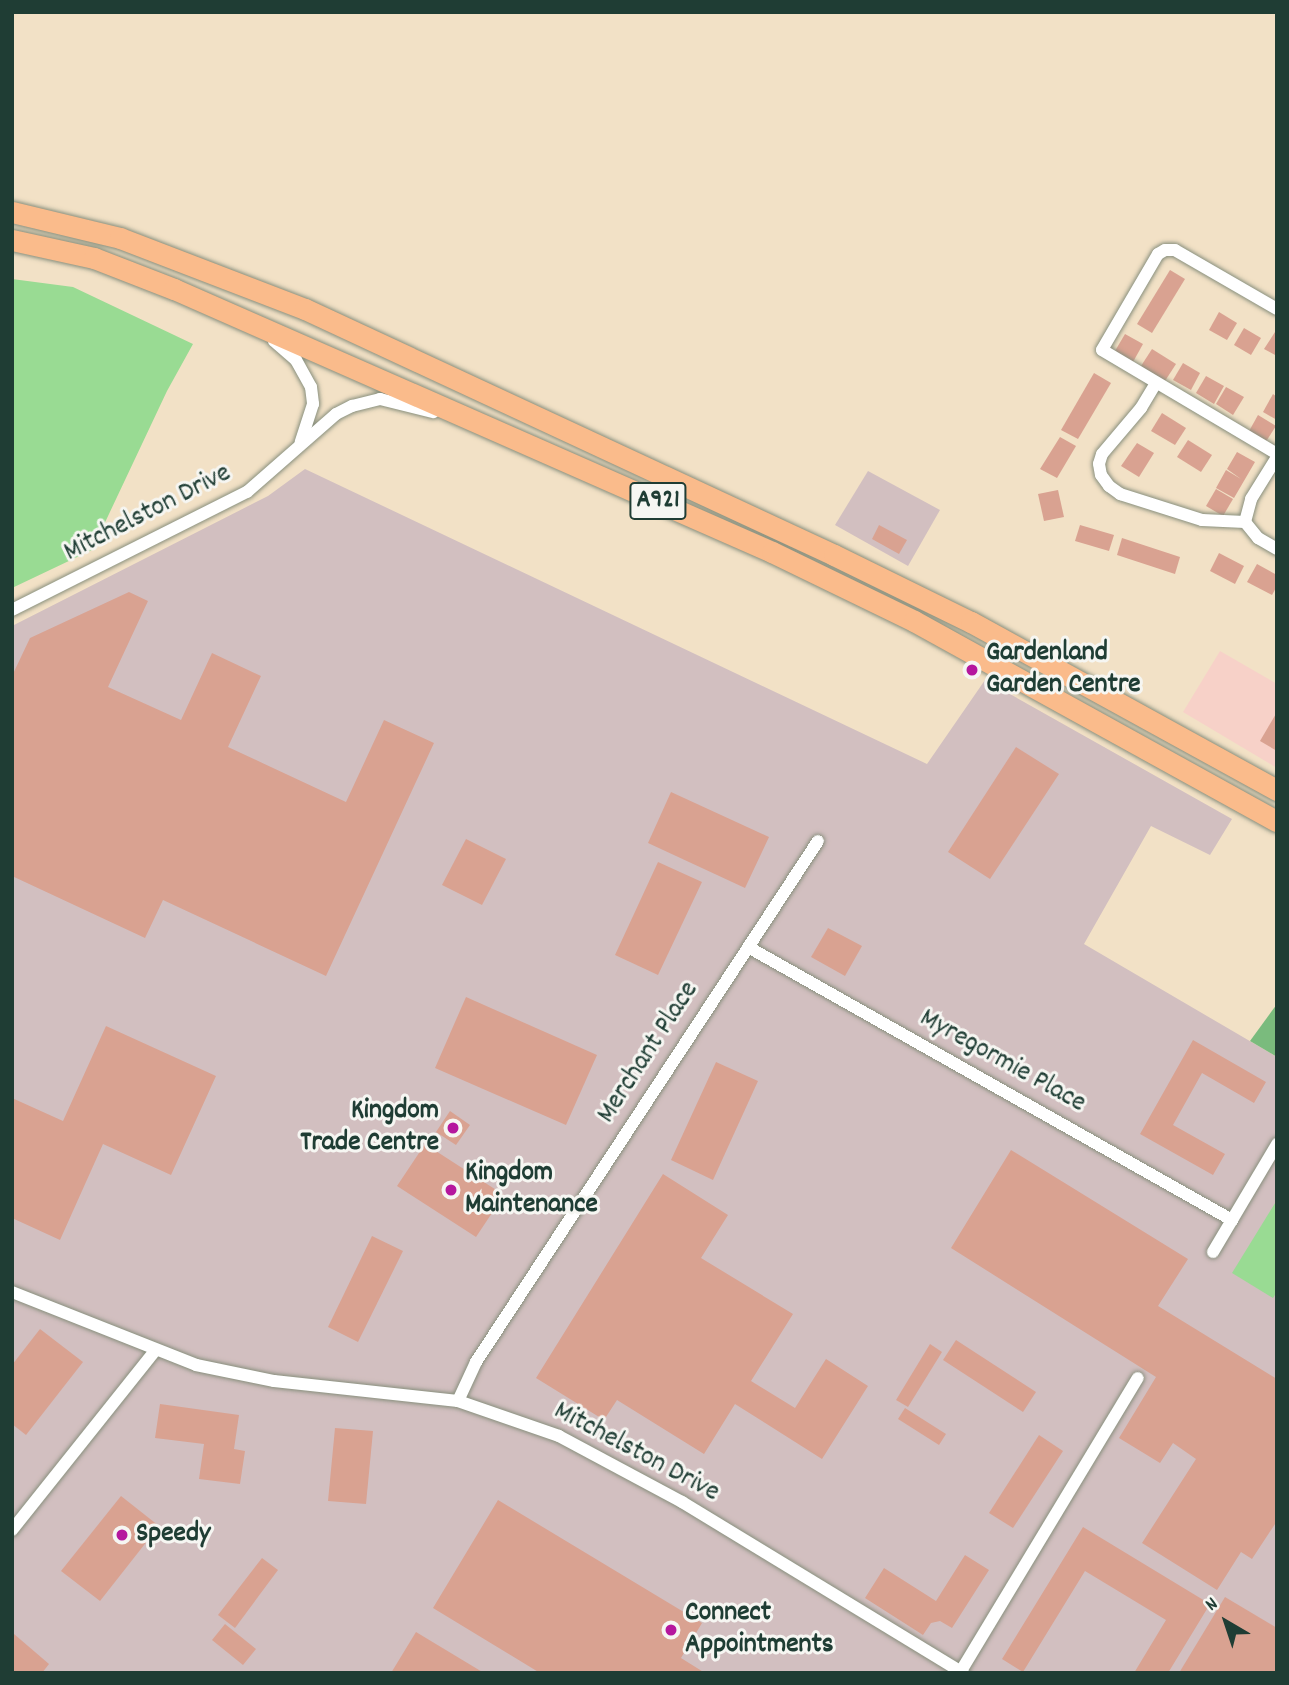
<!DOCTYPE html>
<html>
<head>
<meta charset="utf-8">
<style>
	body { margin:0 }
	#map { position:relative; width:1289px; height:1685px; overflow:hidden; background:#f2e1c6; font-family:Dekko,sans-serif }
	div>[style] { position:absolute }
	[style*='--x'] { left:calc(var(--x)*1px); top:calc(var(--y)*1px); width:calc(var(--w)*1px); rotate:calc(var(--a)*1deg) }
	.built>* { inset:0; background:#f7d1c8 }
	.industrial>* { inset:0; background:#d2bfc0 }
	.green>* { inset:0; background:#99db93 }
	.forest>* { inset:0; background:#7abb7d }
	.building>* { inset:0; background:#d9a291 }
	.roads { filter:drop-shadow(0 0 2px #888f7d) drop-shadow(0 0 2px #888f7d) }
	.street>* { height:12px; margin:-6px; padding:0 6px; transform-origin:6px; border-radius:6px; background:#fff }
	.primary>* { height:21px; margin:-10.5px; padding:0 10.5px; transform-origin:10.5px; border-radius:10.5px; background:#fabb8b }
	.dots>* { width:19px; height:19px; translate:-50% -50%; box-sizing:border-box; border:4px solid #f6f6f2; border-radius:50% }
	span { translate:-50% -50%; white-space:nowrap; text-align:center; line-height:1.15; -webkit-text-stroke:6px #f6f6f2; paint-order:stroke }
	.shield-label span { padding:2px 5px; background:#f6f6f2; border:2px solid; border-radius:5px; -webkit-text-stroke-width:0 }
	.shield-label { font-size:26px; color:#1f3d34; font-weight:700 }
	.street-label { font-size:28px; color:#1f3d34 }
	.poi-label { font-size:28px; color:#1f3d34; font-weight:700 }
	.left { translate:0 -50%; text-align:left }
	.right { translate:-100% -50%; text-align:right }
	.frame { position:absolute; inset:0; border:14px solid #1f3d34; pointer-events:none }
	.north { position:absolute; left:1191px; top:1587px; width:70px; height:70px; -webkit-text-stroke:5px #f6f6f2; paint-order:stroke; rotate:321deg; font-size:19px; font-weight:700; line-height:28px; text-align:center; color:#1f3d34 }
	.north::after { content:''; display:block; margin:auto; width:24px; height:32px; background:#1f3d34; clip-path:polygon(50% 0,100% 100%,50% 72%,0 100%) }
</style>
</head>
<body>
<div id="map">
	<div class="built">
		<i style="clip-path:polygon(1220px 651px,1277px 684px,1277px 768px,1183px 712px)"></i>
	</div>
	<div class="industrial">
		<i style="clip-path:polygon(305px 469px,927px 764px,985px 680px,1232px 819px,1210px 855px,1151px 826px,1084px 944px,1277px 1057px,1277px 1673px,12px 1673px,12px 626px,268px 496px)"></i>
		<i style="clip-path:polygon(868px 471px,940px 510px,908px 566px,835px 525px)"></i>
	</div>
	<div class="green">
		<i style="clip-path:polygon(12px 279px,73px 287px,193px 344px,167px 391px,92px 550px,12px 588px)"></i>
		<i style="clip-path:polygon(1277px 1200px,1277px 1292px,1273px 1298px,1232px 1273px)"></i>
	</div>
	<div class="forest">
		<i style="clip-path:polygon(1277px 1004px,1277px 1057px,1250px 1041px)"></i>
	</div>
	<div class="building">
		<i style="clip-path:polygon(1170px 270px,1185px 279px,1152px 333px,1137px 324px)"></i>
		<i style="clip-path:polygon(1219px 312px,1237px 323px,1227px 340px,1209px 330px)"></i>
		<i style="clip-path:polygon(1244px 328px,1261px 338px,1251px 355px,1234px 345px)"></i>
		<i style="clip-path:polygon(1275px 332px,1277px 333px,1277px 356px,1264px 349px)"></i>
		<i style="clip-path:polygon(1125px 334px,1143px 344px,1133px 362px,1115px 351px)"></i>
		<i style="clip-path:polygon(1152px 349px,1176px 364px,1165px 381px,1141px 366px)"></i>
		<i style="clip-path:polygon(1183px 363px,1200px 373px,1191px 390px,1173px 380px)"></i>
		<i style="clip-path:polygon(1094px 373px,1111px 383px,1078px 439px,1061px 430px)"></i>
		<i style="clip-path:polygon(1206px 376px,1224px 386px,1214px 404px,1196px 393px)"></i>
		<i style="clip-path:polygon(1226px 387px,1244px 397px,1233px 415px,1216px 404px)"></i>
		<i style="clip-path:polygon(1273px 394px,1277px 397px,1277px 420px,1263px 412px)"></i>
		<i style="clip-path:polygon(1162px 413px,1186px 428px,1175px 445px,1151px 431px)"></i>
		<i style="clip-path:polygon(1258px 415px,1276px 426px,1265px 443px,1248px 433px)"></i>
		<i style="clip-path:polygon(1060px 437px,1076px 446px,1057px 478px,1040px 469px)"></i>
		<i style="clip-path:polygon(1188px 440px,1212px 455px,1201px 472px,1177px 457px)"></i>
		<i style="clip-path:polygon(1137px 443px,1154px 453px,1139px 477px,1121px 466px)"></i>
		<i style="clip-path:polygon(1237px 452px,1255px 462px,1234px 498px,1216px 488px,1226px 470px,1241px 479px,1227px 469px)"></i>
		<i style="clip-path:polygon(1216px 489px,1233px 499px,1223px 516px,1206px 506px)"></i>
		<i style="clip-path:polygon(1058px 490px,1064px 517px,1044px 521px,1038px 494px)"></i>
		<i style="clip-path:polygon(879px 525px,907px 540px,899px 554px,872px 539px)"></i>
		<i style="clip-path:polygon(1080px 525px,1114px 535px,1109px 551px,1075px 541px)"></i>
		<i style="clip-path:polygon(1122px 538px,1180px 557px,1175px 574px,1117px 555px)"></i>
		<i style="clip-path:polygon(1219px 553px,1244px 566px,1235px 584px,1210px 571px)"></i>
		<i style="clip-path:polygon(1257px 564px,1277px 575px,1277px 586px,1272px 595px,1247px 582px)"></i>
		<i style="clip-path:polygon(129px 592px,148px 601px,108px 687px,181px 720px,212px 653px,261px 676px,228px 747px,346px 802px,384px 720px,434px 743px,326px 976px,163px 900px,145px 938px,12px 876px,12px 676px,30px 638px)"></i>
		<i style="clip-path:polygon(1277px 712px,1277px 751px,1260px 741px)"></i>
		<i style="clip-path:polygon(1016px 747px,1059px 774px,990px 879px,948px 852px)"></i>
		<i style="clip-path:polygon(671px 792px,769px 837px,745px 888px,648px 843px)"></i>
		<i style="clip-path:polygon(466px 839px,506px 859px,482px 905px,442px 885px)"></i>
		<i style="clip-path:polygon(658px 862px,702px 882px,658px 975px,615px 955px)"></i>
		<i style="clip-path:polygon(828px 928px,862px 946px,845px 976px,811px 957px)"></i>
		<i style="clip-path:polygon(466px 997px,597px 1055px,566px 1125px,435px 1068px)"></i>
		<i style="clip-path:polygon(106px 1026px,216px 1076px,171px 1175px,103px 1144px,60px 1240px,12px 1218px,12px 1098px,63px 1121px)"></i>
		<i style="clip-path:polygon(1193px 1040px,1266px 1082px,1254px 1103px,1202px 1073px,1173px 1125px,1225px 1154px,1213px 1175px,1140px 1134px)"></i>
		<i style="clip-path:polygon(716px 1062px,758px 1081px,713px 1180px,671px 1160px)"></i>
		<i style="clip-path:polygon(450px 1111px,470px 1125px,456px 1145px,436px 1132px)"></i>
		<i style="clip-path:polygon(425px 1144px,504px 1195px,476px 1237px,397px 1186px)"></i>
		<i style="clip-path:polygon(1011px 1150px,1188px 1259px,1158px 1306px,1277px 1379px,1277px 1521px,1252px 1559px,1241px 1552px,1217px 1590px,1142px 1543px,1196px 1459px,1173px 1443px,1160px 1463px,1119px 1438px,1156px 1377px,951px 1248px)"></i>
		<i style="clip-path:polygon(663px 1174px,728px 1215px,701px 1258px,793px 1314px,751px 1381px,795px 1408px,826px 1359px,868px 1386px,822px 1459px,735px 1404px,704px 1454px,617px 1400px,604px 1420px,536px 1378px)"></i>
		<i style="clip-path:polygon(372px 1236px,403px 1251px,358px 1342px,328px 1327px)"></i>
		<i style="clip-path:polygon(40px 1329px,83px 1362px,26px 1435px,12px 1424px,12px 1365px)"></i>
		<i style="clip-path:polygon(956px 1340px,1036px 1392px,1023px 1412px,943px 1360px)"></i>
		<i style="clip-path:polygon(930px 1344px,942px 1352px,908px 1407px,896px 1400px)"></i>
		<i style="clip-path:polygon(160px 1404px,239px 1415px,234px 1449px,245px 1451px,240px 1484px,199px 1479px,204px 1444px,155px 1438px)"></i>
		<i style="clip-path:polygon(905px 1408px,946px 1434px,939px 1445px,898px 1419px)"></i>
		<i style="clip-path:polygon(335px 1428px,373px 1431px,366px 1504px,328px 1501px)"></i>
		<i style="clip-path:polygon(1039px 1435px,1063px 1451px,1013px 1528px,989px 1513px)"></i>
		<i style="clip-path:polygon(121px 1496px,159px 1526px,100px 1601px,61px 1571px)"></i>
		<i style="clip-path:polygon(498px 1500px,702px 1623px,681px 1658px,705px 1673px,540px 1673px,433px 1608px)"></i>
		<i style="clip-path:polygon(1083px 1527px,1210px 1604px,1168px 1673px,1134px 1673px,1166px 1620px,1085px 1571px,1023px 1672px,1002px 1659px)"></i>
		<i style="clip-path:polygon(965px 1555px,989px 1570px,952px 1628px,940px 1621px,931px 1623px,923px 1635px,865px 1598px,884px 1568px,936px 1601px)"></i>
		<i style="clip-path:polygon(262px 1558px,278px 1570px,235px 1628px,218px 1615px)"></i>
		<i style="clip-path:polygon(1225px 1597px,1277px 1628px,1277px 1673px,1179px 1673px)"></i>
		<i style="clip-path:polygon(225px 1624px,256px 1649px,243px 1665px,212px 1640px)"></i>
		<i style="clip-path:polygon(416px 1632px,484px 1673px,391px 1673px)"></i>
		<i style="clip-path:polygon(14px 1634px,49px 1664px,42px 1673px,12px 1673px)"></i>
	</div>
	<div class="roads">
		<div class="street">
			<i style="--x:1277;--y:309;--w:118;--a:-150"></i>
			<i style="--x:1175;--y:250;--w:10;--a:180"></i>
			<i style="--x:1165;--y:250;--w:8;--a:150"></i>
			<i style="--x:1158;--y:254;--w:111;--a:120.3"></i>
			<i style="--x:1102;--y:350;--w:204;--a:30.7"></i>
			<i style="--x:274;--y:341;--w:29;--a:41"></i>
			<i style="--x:296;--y:360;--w:31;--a:61"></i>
			<i style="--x:311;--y:387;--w:17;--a:83"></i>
			<i style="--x:313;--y:404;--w:40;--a:108"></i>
			<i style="--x:1156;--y:383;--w:29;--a:121"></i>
			<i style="--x:1141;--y:408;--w:60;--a:130.3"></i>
			<i style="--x:1102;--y:454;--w:10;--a:107"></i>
			<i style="--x:1099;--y:464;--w:11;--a:80"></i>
			<i style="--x:1101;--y:475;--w:14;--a:54"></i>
			<i style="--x:1109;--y:486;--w:14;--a:36"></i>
			<i style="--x:1120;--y:494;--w:86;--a:17.6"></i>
			<i style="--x:1202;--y:520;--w:43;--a:2.7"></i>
			<i style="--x:1245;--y:522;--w:24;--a:-75"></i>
			<i style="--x:1251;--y:499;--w:49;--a:-58.2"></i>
			<i style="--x:1245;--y:522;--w:21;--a:51"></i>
			<i style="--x:1258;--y:538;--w:22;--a:30"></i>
			<i style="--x:12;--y:610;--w:263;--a:-26.7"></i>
			<i style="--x:247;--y:492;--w:118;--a:-41.2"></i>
			<i style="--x:336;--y:414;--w:18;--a:-27"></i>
			<i style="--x:352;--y:406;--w:29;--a:-14"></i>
			<i style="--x:380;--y:399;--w:55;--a:13.8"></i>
			<i style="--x:748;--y:947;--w:556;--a:29.43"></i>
			<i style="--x:1213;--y:1252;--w:126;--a:-59.3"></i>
			<i style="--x:12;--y:1292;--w:198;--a:21.6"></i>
			<i style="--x:196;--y:1365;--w:80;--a:11.6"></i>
			<i style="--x:274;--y:1381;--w:185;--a:6.2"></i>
			<i style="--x:458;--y:1401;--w:107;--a:19.1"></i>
			<i style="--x:559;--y:1436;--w:140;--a:28.2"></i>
			<i style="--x:682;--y:1502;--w:329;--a:31.3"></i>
			<i style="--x:458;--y:1401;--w:43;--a:-65.2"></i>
			<i style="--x:476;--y:1362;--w:623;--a:-56.72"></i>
			<i style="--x:12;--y:1530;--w:229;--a:-51.4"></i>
			<i style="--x:961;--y:1671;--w:342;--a:-58.9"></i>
		</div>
		<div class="primary">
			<i style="--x:12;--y:212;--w:111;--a:13.5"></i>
			<i style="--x:120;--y:238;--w:198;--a:21"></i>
			<i style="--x:305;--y:309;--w:583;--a:24.94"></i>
			<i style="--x:834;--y:555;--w:153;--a:26.1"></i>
			<i style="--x:971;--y:622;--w:349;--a:28.8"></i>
			<i style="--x:12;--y:240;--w:84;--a:12.4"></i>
			<i style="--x:94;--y:258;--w:86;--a:21.2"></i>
			<i style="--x:174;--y:289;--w:653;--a:23.74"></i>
			<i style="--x:772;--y:552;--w:158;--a:25.9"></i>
			<i style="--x:914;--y:621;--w:414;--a:28.9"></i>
		</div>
	</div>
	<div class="dots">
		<i style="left:972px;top:670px;background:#b5179e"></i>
		<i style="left:453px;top:1128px;background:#b5179e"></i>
		<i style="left:451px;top:1190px;background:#b5179e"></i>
		<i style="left:122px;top:1535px;background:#b5179e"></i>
		<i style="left:671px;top:1630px;background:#b5179e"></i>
	</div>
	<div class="shield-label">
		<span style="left:658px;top:501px">A921</span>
	</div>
	<div class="street-label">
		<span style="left:148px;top:514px;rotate:-27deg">Mitchelston Drive</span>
		<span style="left:649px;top:1053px;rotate:-57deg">Merchant Place</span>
		<span style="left:1002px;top:1062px;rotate:29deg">Myregormie Place</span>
		<span style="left:636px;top:1453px;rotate:28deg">Mitchelston Drive</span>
	</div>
	<div class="poi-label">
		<span class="left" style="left:986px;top:670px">Gardenland<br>Garden Centre</span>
		<span class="right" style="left:439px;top:1128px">Kingdom<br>Trade Centre</span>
		<span class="left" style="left:465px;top:1190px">Kingdom<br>Maintenance</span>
		<span class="left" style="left:136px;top:1535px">Speedy</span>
		<span class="left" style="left:685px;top:1630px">Connect<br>Appointments</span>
	</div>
	<div class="frame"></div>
	<div class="north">N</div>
</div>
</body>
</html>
